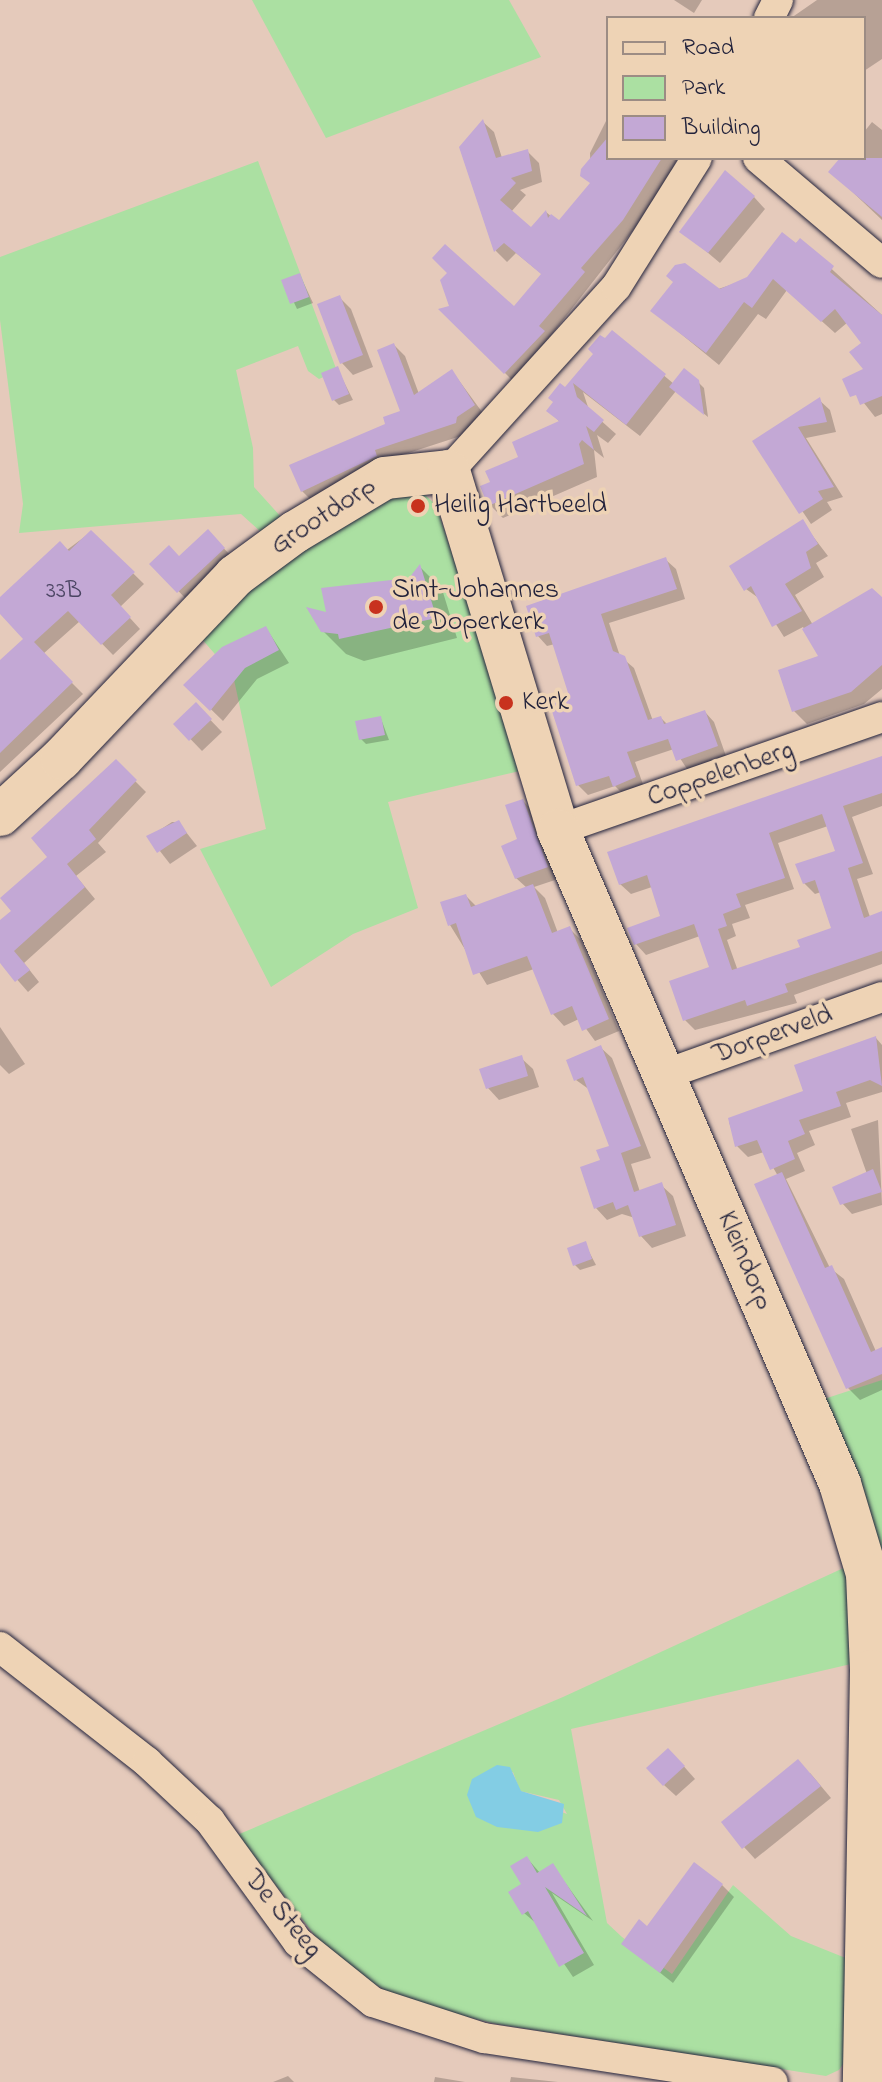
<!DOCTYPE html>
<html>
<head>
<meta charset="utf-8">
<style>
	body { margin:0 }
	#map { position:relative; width:882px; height:2082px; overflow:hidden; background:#e5cabb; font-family:"Indie Flower",sans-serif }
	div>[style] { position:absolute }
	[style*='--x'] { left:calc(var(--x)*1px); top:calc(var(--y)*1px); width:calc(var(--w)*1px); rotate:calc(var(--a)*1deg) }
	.green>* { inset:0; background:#abe0a2 }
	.water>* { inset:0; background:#83cde4 }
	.shadow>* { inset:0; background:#0003 }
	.building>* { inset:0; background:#c3a8d5 }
	.roads { filter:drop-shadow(0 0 2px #22223b) drop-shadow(0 0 2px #22223b) }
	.street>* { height:30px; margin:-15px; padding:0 15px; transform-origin:15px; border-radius:15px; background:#eed3b5 }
	.secondary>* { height:42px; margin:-21px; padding:0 21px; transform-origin:21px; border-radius:21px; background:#eed3b5 }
	.dots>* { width:22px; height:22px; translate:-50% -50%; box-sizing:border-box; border:4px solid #eed3b5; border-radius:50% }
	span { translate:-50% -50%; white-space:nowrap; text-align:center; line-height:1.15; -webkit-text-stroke:7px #eed3b5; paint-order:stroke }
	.number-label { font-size:24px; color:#4a4462 }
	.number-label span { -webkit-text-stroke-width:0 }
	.poi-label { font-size:28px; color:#22223b }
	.left { translate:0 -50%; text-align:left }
	.street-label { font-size:28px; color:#22223b }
	.legend { position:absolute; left:606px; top:16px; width:260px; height:144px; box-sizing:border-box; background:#eed3b5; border:2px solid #9c8c84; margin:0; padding:10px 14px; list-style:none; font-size:24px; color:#22223b }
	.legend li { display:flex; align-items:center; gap:16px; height:40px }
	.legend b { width:40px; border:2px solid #9c8c84 }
</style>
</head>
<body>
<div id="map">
	<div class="green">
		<i style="clip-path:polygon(252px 0,509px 0,541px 57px,326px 138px)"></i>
		<i style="clip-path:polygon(258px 161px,337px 371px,319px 379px,308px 371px,298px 346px,236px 370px,253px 448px,254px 487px,282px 518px,262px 533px,241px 514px,19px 533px,23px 504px,0 320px,0 257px)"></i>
		<i style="clip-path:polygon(424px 494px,436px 505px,524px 770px,388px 802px,418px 908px,353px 934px,271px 987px,200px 849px,266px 829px,233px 675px,201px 638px,267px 571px,397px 495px)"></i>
		<i style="clip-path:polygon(882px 1380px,882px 1577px,818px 1401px)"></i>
		<i style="clip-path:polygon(evenodd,850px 1565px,851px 1664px,571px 1729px,607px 1923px,622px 1937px,672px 1974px,733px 1885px,791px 1936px,858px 1963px,853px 2049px,839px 2070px,826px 2076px,497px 2024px,406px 2003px,333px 1959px,237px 1835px,563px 1697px,850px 1565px,513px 1772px,520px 1791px,559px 1800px,567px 1814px,472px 1779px,513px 1772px)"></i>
	</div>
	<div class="water">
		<i style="clip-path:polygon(497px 1765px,510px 1767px,521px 1791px,564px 1804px,562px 1823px,538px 1832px,497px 1827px,476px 1817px,467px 1795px,472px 1779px)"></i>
	</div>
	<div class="shadow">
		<i style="clip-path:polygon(674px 0,702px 0,694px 13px)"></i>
		<i style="clip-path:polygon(817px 0,882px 0,882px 59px,864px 71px,864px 18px,791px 18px)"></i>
		<i style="clip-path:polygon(608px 117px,608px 158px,678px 158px,656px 201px,549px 338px,554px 344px,516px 384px,442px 310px,514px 309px,543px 275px,516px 253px,507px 262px,496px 251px,462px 148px,483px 122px,494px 132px,502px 158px,527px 151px,539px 163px,542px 182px,520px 190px,526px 195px,511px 212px,532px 230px,546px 212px,559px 223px,591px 184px,590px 153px)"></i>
		<i style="clip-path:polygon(872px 122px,882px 130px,882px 220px,842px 182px,843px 158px,864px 158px,864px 132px)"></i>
		<i style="clip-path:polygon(754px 197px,765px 209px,720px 263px,682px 231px)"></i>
		<i style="clip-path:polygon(800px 240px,882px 315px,882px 414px,875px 417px,845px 379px,866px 370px,864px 344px,848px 322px,835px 333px,787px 290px,766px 319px,758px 314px,719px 365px,653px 311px,748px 279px)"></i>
		<i style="clip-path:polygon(300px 275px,313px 303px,297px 309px,284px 281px)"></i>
		<i style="clip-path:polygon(339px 297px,351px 309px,373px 367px,353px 375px,342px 363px)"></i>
		<i style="clip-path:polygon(613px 333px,674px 384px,698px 382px,704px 388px,708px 417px,676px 391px,640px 436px,583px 392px,589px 410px,616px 434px,608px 443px,597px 435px,604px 458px,594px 450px,597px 477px,503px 518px,490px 505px,492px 483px,561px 423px,549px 411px)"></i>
		<i style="clip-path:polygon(394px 345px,405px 356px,419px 394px,452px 371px,485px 416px,467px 434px,384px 461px,313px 502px,302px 491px,402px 412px)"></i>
		<i style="clip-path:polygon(337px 368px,353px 400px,339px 405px,334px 400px)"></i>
		<i style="clip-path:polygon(819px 400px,830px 410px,836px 432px,806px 438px,843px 497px,827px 502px,832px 510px,811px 524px,755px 441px)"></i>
		<i style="clip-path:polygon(802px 522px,828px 556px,816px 563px,824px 577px,795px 595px,813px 625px,882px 600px,882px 689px,864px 704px,807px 724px,794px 711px,821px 657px,803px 627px,784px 637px,760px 599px,746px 589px)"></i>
		<i style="clip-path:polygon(91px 532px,144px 584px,120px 607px,140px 629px,113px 655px,80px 621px,43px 654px,83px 694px,0 772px,0 662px,26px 639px,0 611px,0 600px)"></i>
		<i style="clip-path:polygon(208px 532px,236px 561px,190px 603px,152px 564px,179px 559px)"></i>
		<i style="clip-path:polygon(666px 560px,676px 569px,685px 599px,609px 623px,620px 656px,634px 668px,653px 721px,661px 718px,668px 725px,705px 712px,714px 722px,726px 756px,687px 769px,674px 749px,635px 762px,644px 787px,624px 795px,615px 786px,588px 795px,578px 785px,573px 700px,555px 644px,547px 646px,538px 636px)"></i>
		<i style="clip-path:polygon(420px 567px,442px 589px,457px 638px,364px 661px,346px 654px,322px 630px,328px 614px,410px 580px)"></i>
		<i style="clip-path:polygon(266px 628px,289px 663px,257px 679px,223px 721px,186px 685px)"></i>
		<i style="clip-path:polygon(196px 705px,222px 732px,202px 751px,176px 724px)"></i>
		<i style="clip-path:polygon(381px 719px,389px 740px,366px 744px,361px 739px)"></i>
		<i style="clip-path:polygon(evenodd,882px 758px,882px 806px,852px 817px,873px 874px,857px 879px,870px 917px,882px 913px,882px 964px,794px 995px,797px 1003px,695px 1030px,685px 1020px,712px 968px,700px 936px,646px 955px,636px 944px,662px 918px,652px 887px,631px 894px,620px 884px,882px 758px,828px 826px,837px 852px,804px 883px,815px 894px,821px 892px,833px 929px,802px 948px,738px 971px,727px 940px,736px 936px,732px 924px,750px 918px,745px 905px,794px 889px,778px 843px,828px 826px)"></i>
		<i style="clip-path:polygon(116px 762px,146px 792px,98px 843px,106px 852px,76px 876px,95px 899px,24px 963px,39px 982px,28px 992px,0 960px,0 923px,14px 911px)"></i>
		<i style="clip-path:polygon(523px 801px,535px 813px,558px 879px,534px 887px,545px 898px,558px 933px,569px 928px,581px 940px,619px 1031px,595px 1041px,579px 1019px,564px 1026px,553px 1014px,534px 969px,487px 985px,450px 925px,466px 896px,477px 907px,527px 888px,516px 878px)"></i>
		<i style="clip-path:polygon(172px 822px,178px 822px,197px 846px,170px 864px,149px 837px)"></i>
		<i style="clip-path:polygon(0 1027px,25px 1064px,9px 1074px,0 1065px)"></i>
		<i style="clip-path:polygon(876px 1038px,882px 1045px,882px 1092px,846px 1103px,851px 1117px,809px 1131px,815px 1145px,797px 1153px,805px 1171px,786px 1179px,830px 1268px,844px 1279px,882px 1365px,882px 1390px,860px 1400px,848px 1388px,778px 1176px,764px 1152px,748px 1157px,737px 1146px,729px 1122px,805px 1093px)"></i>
		<i style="clip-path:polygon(600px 1047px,612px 1058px,651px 1158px,631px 1164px,640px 1192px,661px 1185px,673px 1196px,686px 1236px,652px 1248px,641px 1236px,635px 1218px,622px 1214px,607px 1220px,596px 1208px,602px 1161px,611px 1147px,590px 1090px,576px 1080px)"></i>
		<i style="clip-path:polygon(521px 1058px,533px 1069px,539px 1087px,499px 1100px,488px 1088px)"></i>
		<i style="clip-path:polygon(878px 1120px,882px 1205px,852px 1214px,842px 1203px,867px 1174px,851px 1129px)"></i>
		<i style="clip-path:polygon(585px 1244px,596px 1265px,580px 1270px,575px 1265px)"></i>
		<i style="clip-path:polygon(680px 1762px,695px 1779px,676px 1796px,664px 1785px)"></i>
		<i style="clip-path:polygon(810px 1773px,831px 1798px,755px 1859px,744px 1847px)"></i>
		<i style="clip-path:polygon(527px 1858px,540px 1873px,553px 1866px,593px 1921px,552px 1893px,594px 1965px,573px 1977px,537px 1924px,524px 1913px)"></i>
		<i style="clip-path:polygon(722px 1885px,734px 1897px,673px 1983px,624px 1944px)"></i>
		<i style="clip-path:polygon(288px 2076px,294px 2082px,273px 2082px)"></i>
		<i style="clip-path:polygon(435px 2077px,465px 2082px,434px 2082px)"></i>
		<i style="clip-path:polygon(511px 2077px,558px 2082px,510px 2082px)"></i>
	</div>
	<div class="building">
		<i style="clip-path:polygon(483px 119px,496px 158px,528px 149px,532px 171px,511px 178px,516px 183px,500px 200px,531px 227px,546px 210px,548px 218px,551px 214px,559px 220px,590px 183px,580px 176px,581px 169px,608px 137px,608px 158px,662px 158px,623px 220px,581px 268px,585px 272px,539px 326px,545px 331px,504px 374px,438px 309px,449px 306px,440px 280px,447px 273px,432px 258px,445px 244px,514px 306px,541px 274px,504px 243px,494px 252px,459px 147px)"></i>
		<i style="clip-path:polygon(840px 158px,882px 158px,882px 217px,828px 172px)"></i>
		<i style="clip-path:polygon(725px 170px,755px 196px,708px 253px,679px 232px)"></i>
		<i style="clip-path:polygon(782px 232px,796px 243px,800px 238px,834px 266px,830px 272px,882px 315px,882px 396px,860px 405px,856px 395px,850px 397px,842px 379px,863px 369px,849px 352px,861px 343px,835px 309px,821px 322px,773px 279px,752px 308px,744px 302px,706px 353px,650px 311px,673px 282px,666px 276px,675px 265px,685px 263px,720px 289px,747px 277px)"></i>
		<i style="clip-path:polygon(300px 273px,309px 297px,290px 304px,281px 280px)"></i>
		<i style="clip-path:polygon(340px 295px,363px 355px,340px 364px,317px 304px)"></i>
		<i style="clip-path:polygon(612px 330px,666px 374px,626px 425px,573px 383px,577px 397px,604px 420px,594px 432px,586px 426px,594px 450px,582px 440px,579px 444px,584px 464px,488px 506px,480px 486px,490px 482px,485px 471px,518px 457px,512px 442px,559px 421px,546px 411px,553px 402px,548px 398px,560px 383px,565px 387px,570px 381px,593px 354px,588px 349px,600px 335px,605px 338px)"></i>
		<i style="clip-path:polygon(394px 343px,414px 395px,452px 369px,475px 405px,457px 417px,456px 423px,375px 450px,377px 456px,301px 492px,289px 465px,385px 424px,383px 417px,400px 411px,377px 350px)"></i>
		<i style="clip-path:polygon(338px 366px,349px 394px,332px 401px,321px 373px)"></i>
		<i style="clip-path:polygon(684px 368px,699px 380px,704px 415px,669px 387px)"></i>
		<i style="clip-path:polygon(820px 397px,827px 422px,798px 427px,834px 487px,818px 491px,823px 499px,799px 514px,752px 441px)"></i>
		<i style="clip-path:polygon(803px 519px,818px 544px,806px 552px,811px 568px,785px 584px,802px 611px,772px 627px,751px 586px,744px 591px,729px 566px)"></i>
		<i style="clip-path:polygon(208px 529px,225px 548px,177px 593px,149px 564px,169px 545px,179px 556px)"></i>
		<i style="clip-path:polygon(91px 530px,135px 572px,111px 595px,131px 617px,101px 645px,68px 611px,34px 642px,73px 682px,0 753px,0 660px,23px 639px,0 614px,0 597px,60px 541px,69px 551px)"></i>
		<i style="clip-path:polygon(666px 557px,677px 589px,601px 614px,613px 651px,625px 656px,648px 720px,661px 716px,664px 724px,705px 710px,718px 746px,676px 761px,668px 739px,627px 752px,636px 777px,613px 787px,609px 776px,576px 786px,550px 705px,570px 699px,549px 633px,536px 637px,526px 606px)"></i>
		<i style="clip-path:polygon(420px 564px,436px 616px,432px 619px,339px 639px,338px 634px,321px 632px,306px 607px,326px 612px,321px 588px,409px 578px)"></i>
		<i style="clip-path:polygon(872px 588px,882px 597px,882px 665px,851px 692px,792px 712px,778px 670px,818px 656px,802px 629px)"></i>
		<i style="clip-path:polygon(266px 626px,279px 650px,245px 668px,210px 711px,183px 685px,222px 647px)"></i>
		<i style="clip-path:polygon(196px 702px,212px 719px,189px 741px,173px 724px)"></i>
		<i style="clip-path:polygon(381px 716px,385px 735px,359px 740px,355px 721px)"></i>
		<i style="clip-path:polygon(evenodd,882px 756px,882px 793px,843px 806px,863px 863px,848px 868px,864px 918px,882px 911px,882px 951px,785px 984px,788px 992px,747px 1006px,745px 1000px,683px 1021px,669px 981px,709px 967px,694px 924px,634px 945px,627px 928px,660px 916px,647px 875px,619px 885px,607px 852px,882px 756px,822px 814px,835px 851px,795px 864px,803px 884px,815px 880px,831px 928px,797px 940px,800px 947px,732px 970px,718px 929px,727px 926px,723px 914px,741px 907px,736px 894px,785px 878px,769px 833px,822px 814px)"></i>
		<i style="clip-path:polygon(116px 759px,137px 780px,89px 830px,96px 839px,67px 864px,85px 887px,14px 951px,30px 970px,15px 982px,0 963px,0 920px,11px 911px,0 898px,47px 857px,31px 838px)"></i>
		<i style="clip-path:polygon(523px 799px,548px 867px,515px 879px,501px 846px,517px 839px,505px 805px)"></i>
		<i style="clip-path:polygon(179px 820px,187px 833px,157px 853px,146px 836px)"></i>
		<i style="clip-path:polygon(533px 884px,552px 933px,570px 926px,609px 1019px,582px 1031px,572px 1006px,551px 1015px,527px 956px,473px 975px,456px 923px,448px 926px,440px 902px,466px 894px,471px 907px)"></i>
		<i style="clip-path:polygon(876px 1036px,882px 1086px,870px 1080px,836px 1092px,841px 1106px,799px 1120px,805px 1134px,788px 1141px,795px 1159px,770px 1170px,757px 1140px,735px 1147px,728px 1118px,803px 1091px,794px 1065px)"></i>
		<i style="clip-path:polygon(601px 1045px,641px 1146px,621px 1153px,634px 1192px,662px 1182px,676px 1225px,639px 1237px,628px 1205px,616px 1210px,613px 1202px,594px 1209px,580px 1167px,600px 1160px,596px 1150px,609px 1146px,583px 1077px,574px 1081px,566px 1060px)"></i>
		<i style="clip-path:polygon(522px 1055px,528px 1076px,486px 1089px,479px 1069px)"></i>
		<i style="clip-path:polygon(873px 1169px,882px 1192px,840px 1205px,832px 1187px)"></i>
		<i style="clip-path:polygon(782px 1172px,825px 1268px,832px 1265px,871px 1352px,882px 1347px,882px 1374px,846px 1389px,754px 1184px)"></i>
		<i style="clip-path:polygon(586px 1241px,592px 1259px,573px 1266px,567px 1248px)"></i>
		<i style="clip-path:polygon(668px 1748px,685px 1766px,663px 1786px,646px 1768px)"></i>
		<i style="clip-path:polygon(798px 1759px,821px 1786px,742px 1849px,721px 1822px)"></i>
		<i style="clip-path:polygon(527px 1856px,537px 1873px,553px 1863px,587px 1916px,545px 1887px,584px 1953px,559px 1967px,528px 1911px,522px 1915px,508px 1892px,521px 1884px,510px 1866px)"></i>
		<i style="clip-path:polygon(694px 1862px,723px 1884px,660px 1973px,621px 1944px,639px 1919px,647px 1926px)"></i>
	</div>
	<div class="roads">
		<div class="street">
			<i style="--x:769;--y:18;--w:20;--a:-63"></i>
			<i style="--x:758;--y:158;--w:162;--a:40.3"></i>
			<i style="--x:449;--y:471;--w:248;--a:-47.8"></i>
			<i style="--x:616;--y:287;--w:152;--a:-57.9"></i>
			<i style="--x:558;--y:830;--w:343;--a:-19.2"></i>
			<i style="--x:663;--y:1075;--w:232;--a:-19.6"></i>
			<i style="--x:0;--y:1647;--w:187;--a:38"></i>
			<i style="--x:147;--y:1762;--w:86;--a:43.1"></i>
			<i style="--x:210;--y:1821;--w:150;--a:54"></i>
			<i style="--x:298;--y:1942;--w:96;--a:38.7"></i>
			<i style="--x:373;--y:2002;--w:117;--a:18"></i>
			<i style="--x:484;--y:2038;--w:292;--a:8.7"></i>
		</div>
		<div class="secondary">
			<i style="--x:0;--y:815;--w:83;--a:-42.6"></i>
			<i style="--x:61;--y:759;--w:253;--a:-46.4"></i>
			<i style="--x:235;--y:576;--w:74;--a:-36.3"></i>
			<i style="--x:295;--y:532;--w:105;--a:-31"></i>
			<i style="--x:385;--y:478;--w:64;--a:-6.2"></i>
			<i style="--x:449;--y:471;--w:375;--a:73.1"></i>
			<i style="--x:558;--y:830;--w:712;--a:66.67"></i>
			<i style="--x:840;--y:1484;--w:94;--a:73.3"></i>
			<i style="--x:867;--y:1574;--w:97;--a:87.6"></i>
			<i style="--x:871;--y:1671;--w:411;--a:91"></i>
		</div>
	</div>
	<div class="dots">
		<i style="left:418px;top:506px;background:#c8321e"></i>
		<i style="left:376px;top:607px;background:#c8321e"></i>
		<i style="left:506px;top:703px;background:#c8321e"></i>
	</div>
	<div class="number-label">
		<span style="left:64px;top:592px">33B</span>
	</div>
	<div class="poi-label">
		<span class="left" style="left:434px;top:506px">Heilig Hartbeeld</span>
		<span class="left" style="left:392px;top:607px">Sint-Johannes<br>de Doperkerk</span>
		<span class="left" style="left:522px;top:703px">Kerk</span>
	</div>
	<div class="street-label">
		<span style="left:324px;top:517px;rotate:-33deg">Grootdorp</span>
		<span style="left:721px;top:775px;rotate:-19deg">Coppelenberg</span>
		<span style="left:773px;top:1036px;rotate:-20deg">Dorperveld</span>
		<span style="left:744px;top:1261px;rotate:67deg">Kleindorp</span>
		<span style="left:282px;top:1915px;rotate:50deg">De Steeg</span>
	</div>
	<ul class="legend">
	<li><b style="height:10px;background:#eed3b5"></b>Road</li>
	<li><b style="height:22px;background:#abe0a2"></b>Park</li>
	<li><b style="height:22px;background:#c3a8d5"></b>Building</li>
	</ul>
</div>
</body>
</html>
